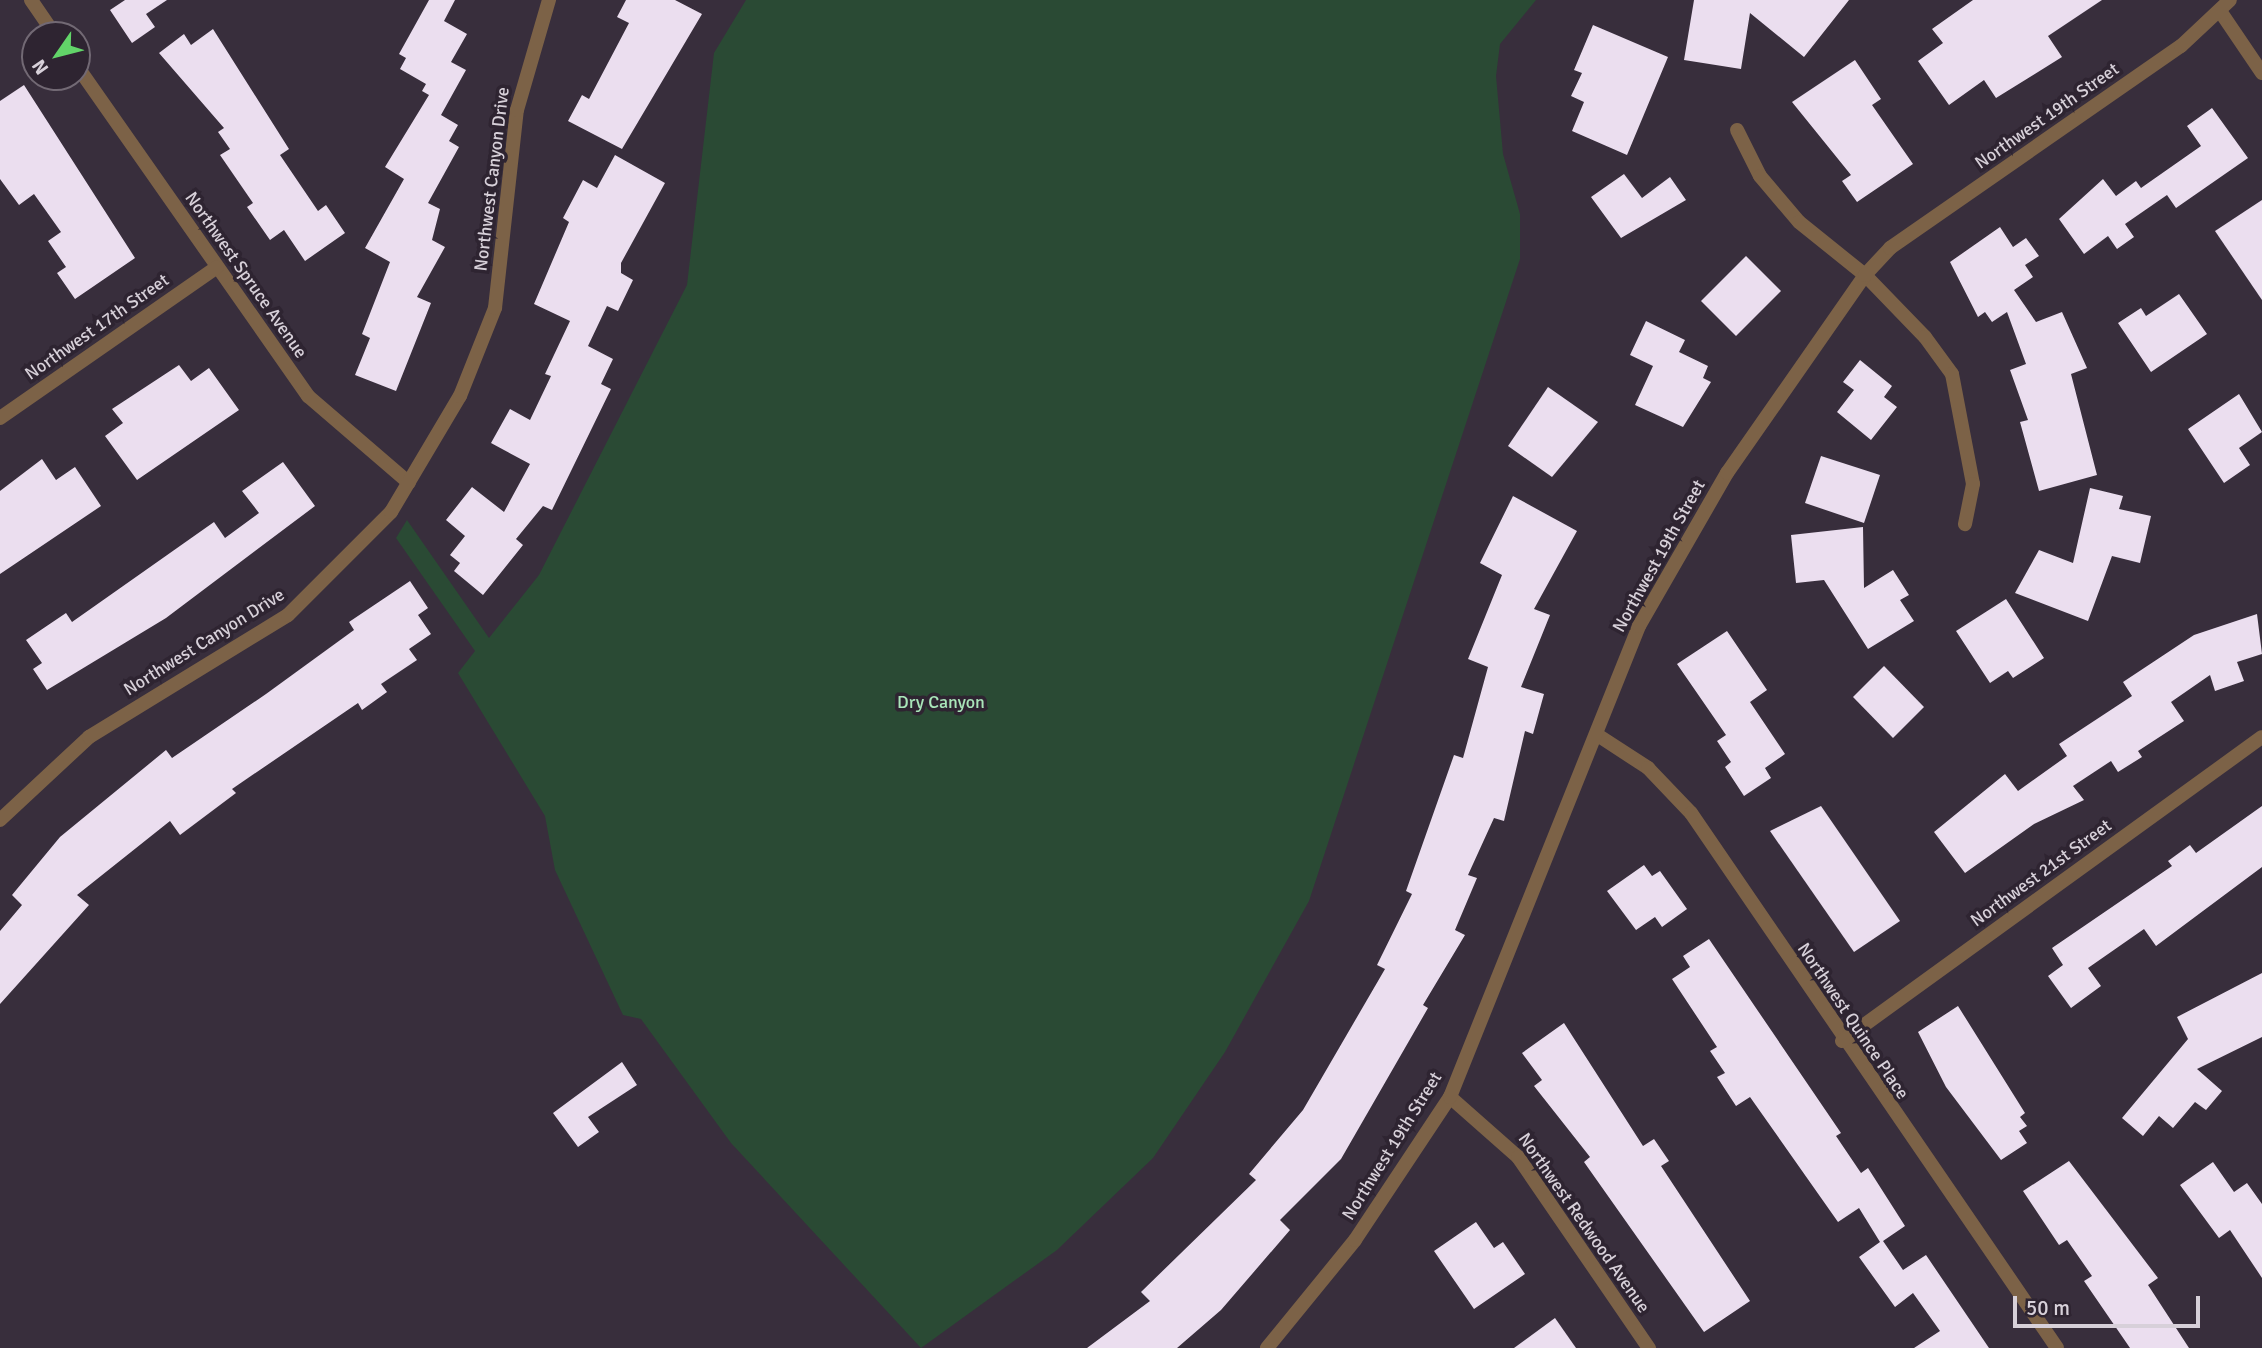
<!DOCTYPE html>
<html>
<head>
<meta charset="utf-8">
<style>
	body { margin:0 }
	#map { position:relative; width:2262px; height:1348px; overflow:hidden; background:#382e3c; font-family:Signika,sans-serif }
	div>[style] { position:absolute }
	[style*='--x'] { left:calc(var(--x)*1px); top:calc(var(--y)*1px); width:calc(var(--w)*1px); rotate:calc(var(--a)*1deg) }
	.green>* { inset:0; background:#2a4a34 }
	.building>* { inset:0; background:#ebdeef }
	.street>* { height:14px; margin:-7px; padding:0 7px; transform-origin:7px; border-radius:7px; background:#7c6247 }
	span { translate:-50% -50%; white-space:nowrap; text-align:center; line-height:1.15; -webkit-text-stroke:7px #2e2431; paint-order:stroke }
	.street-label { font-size:18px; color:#d7d0d9 }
	.park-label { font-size:18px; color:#a9e5b9 }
	.north { position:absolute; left:21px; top:21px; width:70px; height:70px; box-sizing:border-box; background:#2e2431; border:2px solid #726974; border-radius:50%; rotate:235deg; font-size:19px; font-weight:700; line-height:28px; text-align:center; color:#d7d0d9 }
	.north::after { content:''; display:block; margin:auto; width:24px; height:32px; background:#62d469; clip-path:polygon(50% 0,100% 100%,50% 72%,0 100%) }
	.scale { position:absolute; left:2013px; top:1296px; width:187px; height:32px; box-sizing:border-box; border:4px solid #d7d0d9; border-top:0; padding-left:9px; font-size:21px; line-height:24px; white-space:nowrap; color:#d7d0d9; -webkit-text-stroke:5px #2e2431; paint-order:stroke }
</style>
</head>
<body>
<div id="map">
	<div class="green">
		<i style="clip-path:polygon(746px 0,1536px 0,1500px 44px,1496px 76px,1503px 154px,1520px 214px,1520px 259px,1309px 901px,1225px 1052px,1153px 1158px,1057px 1250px,921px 1348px,731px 1143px,641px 1019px,623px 1015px,555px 870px,545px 816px,458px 673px,475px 651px,396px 538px,407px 520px,489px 638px,539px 575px,687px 285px,714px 53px)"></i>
	</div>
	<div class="building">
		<i style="clip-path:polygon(125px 0,167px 0,146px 14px,155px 27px,132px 43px,110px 10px)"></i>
		<i style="clip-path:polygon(429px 0,455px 0,444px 21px,467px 34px,451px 62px,466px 70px,441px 115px,458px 125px,449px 141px,459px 147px,428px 203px,440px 209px,432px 240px,445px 247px,417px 297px,431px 303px,396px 391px,355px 375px,370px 338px,362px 334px,390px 262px,365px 248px,404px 179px,385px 167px,429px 95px,422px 91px,426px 84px,400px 69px,406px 58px,399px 54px)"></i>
		<i style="clip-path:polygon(626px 0,675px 0,702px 14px,622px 149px,568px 121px,582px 95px,589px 99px,629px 23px,617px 17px)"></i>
		<i style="clip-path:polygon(1694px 0,1849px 0,1804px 57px,1750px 13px,1741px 69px,1684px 60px)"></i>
		<i style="clip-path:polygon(1973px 0,2102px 0,2048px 36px,2062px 57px,1996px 98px,1984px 80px,1949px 105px,1918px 61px,1943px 43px,1932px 29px)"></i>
		<i style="clip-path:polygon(1593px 25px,1668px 57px,1627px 155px,1572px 131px,1584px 102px,1571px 96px,1582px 73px,1574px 70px)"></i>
		<i style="clip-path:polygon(213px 29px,289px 149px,280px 155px,318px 211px,326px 205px,345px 233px,305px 261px,284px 230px,270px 240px,247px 207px,253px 203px,220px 155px,230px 149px,218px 132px,224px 128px,159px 53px,184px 34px,191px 45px)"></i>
		<i style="clip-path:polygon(1855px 60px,1881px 99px,1872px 105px,1913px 164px,1857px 202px,1842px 181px,1851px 175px,1792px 102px)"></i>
		<i style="clip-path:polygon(24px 85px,135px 258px,75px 299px,57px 273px,66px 267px,48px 241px,61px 232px,34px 194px,19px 205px,0 179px,0 101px)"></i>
		<i style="clip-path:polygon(2212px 108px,2248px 158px,2176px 208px,2167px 195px,2125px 224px,2134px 237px,2117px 249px,2108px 236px,2084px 254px,2059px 219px,2103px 179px,2116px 196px,2136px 181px,2141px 188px,2201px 146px,2187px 126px)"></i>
		<i style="clip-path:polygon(615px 155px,665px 183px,621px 263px,621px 273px,633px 280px,618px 311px,607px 306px,588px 346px,613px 359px,601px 384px,611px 389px,552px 510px,543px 506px,516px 539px,523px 545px,483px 595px,454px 571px,460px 563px,450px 555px,465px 536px,446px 520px,472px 487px,504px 512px,530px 464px,491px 443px,510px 409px,530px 420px,551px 376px,545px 374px,570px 321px,534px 304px,569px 222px,563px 218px,583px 180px,597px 188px)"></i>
		<i style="clip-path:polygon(1624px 174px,1642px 198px,1670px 177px,1686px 200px,1621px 238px,1591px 197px)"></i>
		<i style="clip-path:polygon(2262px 200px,2262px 300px,2215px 231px)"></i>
		<i style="clip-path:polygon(2000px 227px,2013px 247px,2026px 238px,2039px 256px,2025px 265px,2033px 277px,2014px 290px,2036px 322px,2062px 312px,2087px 368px,2071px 374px,2097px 475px,2039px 491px,2020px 422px,2028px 420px,2010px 370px,2026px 364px,2007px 312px,1992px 322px,1985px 312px,1978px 317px,1950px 262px)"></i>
		<i style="clip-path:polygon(1746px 256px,1781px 291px,1736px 336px,1701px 301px)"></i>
		<i style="clip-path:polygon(2179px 294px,2207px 334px,2151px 372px,2118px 323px,2141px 308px,2146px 316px)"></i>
		<i style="clip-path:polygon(1646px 321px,1685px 340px,1679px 352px,1708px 366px,1703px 378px,1711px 382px,1683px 427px,1635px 405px,1653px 366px,1630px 355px)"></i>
		<i style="clip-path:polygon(1860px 360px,1892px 386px,1884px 397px,1897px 407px,1871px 440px,1837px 412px,1854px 390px,1843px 382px)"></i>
		<i style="clip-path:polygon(179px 365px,191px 381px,209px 368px,239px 410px,137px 480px,105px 436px,123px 423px,112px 409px)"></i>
		<i style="clip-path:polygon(1548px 387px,1598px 422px,1552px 477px,1508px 446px)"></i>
		<i style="clip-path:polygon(2239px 394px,2262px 432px,2239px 448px,2250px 465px,2224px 483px,2188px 429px)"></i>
		<i style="clip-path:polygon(1821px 456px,1880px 475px,1864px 523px,1805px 503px)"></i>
		<i style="clip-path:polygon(42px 459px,56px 480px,75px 467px,101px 506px,0 574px,0 491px)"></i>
		<i style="clip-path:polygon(283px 462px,315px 506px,166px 618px,47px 690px,33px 669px,42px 663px,26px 640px,66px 613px,72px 622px,214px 522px,225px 538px,259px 513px,242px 491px)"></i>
		<i style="clip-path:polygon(2090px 488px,2123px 496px,2119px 509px,2151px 516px,2140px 563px,2112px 556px,2088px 621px,2015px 593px,2039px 550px,2073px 563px)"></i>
		<i style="clip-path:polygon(1513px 496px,1577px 531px,1534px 609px,1550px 615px,1521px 687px,1544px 694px,1533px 734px,1525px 731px,1504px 821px,1494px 818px,1468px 875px,1477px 878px,1455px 930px,1465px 935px,1423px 1005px,1428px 1008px,1341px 1159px,1280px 1220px,1290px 1230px,1221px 1310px,1177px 1348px,1087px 1348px,1150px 1301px,1141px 1292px,1256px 1180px,1249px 1174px,1303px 1110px,1385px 969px,1377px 965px,1412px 894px,1406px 891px,1454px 755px,1463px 758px,1488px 667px,1468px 659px,1502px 575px,1480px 563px)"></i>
		<i style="clip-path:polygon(1863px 527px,1864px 588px,1893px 570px,1909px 595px,1900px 600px,1914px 621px,1868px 649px,1824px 580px,1796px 583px,1791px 535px)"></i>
		<i style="clip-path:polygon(410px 581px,428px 608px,418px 615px,431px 634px,409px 649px,417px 660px,381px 684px,387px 692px,362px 710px,358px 703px,232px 789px,236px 793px,180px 835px,170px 821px,77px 895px,89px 905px,0 1004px,0 931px,22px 905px,12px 895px,60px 837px,166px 750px,172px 758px,266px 694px,354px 630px,349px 622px)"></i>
		<i style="clip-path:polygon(2006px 599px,2044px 658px,2013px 678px,2008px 671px,1990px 683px,1956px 631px)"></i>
		<i style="clip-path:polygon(2257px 614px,2262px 654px,2237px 662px,2244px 681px,2215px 691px,2210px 675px,2171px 702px,2184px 721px,2138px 751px,2142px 757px,2118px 772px,2111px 761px,2073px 786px,2084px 800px,2034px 824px,1965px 873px,1934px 832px,2005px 774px,2018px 791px,2067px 756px,2059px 744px,2132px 696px,2123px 682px,2194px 635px)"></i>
		<i style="clip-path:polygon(1727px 631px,1767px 690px,1750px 702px,1785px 754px,1765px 768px,1771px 778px,1744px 796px,1725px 767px,1731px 762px,1717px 741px,1726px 735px,1677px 664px)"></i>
		<i style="clip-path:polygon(1884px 666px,1924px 707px,1893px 738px,1853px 697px)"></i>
		<i style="clip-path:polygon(1821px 806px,1900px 921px,1854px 952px,1770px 831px)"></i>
		<i style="clip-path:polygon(2262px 806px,2262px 867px,2156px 946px,2144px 929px,2088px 968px,2101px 986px,2071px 1008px,2048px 976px,2063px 965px,2052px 948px,2172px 866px,2168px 861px,2190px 845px,2196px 853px)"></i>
		<i style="clip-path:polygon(1644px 865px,1652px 876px,1660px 871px,1687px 909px,1662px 927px,1655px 917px,1636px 930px,1607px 891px)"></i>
		<i style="clip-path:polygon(1709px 939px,1841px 1133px,1836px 1136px,1861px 1173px,1868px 1168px,1905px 1226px,1883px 1241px,1903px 1270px,1926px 1255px,1989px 1348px,1914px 1348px,1940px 1331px,1913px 1293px,1895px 1307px,1859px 1257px,1880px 1242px,1859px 1208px,1838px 1222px,1750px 1097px,1736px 1106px,1717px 1077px,1725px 1073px,1710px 1051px,1717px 1047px,1672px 979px,1690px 967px,1683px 956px)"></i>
		<i style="clip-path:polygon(2262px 973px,2262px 1037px,2197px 1069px,2222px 1091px,2206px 1110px,2195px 1102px,2173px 1128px,2159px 1116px,2143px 1136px,2122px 1118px,2188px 1039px,2177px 1017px)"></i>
		<i style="clip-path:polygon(1958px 1006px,2025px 1113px,2020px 1117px,2027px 1126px,2019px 1131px,2027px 1143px,2001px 1160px,1946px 1087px,1918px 1032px)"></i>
		<i style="clip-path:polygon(1564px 1023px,1643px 1146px,1654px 1139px,1669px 1161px,1661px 1166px,1750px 1301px,1704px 1332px,1584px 1162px,1590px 1157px,1534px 1086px,1542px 1080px,1522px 1053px)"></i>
		<i style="clip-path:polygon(622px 1062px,637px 1085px,588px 1117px,599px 1132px,578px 1147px,553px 1113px)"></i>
		<i style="clip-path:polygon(2069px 1161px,2158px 1278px,2148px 1285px,2189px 1348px,2130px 1348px,2084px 1281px,2092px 1276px,2067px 1240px,2059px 1245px,2023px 1191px)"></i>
		<i style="clip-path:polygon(2213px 1162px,2234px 1192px,2247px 1183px,2262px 1204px,2262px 1278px,2230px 1230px,2219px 1238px,2180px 1185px)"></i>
		<i style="clip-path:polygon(1476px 1222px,1494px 1248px,1503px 1242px,1525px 1274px,1474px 1309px,1434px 1251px)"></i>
		<i style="clip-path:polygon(1555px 1318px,1576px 1348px,1514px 1348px)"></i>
	</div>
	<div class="street">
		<i style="--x:31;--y:0;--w:42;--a:55.6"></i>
		<i style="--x:2220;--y:11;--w:75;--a:55.9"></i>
		<i style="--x:77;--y:66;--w:403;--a:55"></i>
		<i style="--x:308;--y:396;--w:133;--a:40.7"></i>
		<i style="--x:1737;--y:130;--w:51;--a:63.4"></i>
		<i style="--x:1760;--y:176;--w:60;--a:49.7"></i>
		<i style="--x:1799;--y:222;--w:85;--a:38.8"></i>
		<i style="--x:1865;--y:275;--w:86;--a:45.9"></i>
		<i style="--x:1925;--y:337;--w:46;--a:53.9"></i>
		<i style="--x:1952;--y:374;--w:112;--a:79.2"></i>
		<i style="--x:1973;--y:484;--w:41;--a:101.3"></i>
		<i style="--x:0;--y:418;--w:264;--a:-34.8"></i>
		<i style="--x:1599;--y:736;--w:59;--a:33.1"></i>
		<i style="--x:1648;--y:768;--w:62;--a:46.3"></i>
		<i style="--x:1691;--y:813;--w:648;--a:55.62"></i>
		<i style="--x:0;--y:820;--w:122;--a:-43"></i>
		<i style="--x:89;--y:737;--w:233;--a:-31.5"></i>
		<i style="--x:288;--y:615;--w:146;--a:-45"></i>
		<i style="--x:391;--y:512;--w:135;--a:-59.3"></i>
		<i style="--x:460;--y:396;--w:95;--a:-68.3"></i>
		<i style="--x:495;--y:308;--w:199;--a:-83.7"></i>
		<i style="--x:517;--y:110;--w:115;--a:-73.8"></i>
		<i style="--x:1842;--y:1041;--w:518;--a:-35.9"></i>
		<i style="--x:1450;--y:1097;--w:91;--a:41.4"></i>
		<i style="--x:1518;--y:1157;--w:232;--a:55.6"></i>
		<i style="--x:1267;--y:1348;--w:139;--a:-50.8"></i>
		<i style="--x:1355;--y:1240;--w:172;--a:-56.4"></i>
		<i style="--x:1450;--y:1097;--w:508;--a:-68.14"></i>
		<i style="--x:1639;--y:626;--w:177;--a:-60.1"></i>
		<i style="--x:1727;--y:473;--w:241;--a:-55.1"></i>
		<i style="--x:1865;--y:275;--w:37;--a:-47"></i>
		<i style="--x:1890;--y:248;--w:354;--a:-34.8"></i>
		<i style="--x:2181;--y:46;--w:67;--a:-43.2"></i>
	</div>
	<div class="street-label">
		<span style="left:2047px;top:116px;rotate:-35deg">Northwest 19th Street</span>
		<span style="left:492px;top:179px;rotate:-83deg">Northwest Canyon Drive</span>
		<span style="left:246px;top:275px;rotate:55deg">Northwest Spruce Avenue</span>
		<span style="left:97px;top:327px;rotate:-35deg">Northwest 17th Street</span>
		<span style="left:1659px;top:556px;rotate:-61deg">Northwest 19th Street</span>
		<span style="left:204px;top:642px;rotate:-32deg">Northwest Canyon Drive</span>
		<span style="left:2041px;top:873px;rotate:-36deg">Northwest 21st Street</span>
		<span style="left:1853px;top:1021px;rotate:56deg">Northwest Quince Place</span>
		<span style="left:1392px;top:1146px;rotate:-58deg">Northwest 19th Street</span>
		<span style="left:1584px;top:1223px;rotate:55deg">Northwest Redwood Avenue</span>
	</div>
	<div class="park-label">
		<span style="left:941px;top:702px">Dry Canyon</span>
	</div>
	<div class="north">N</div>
	<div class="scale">50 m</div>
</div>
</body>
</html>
